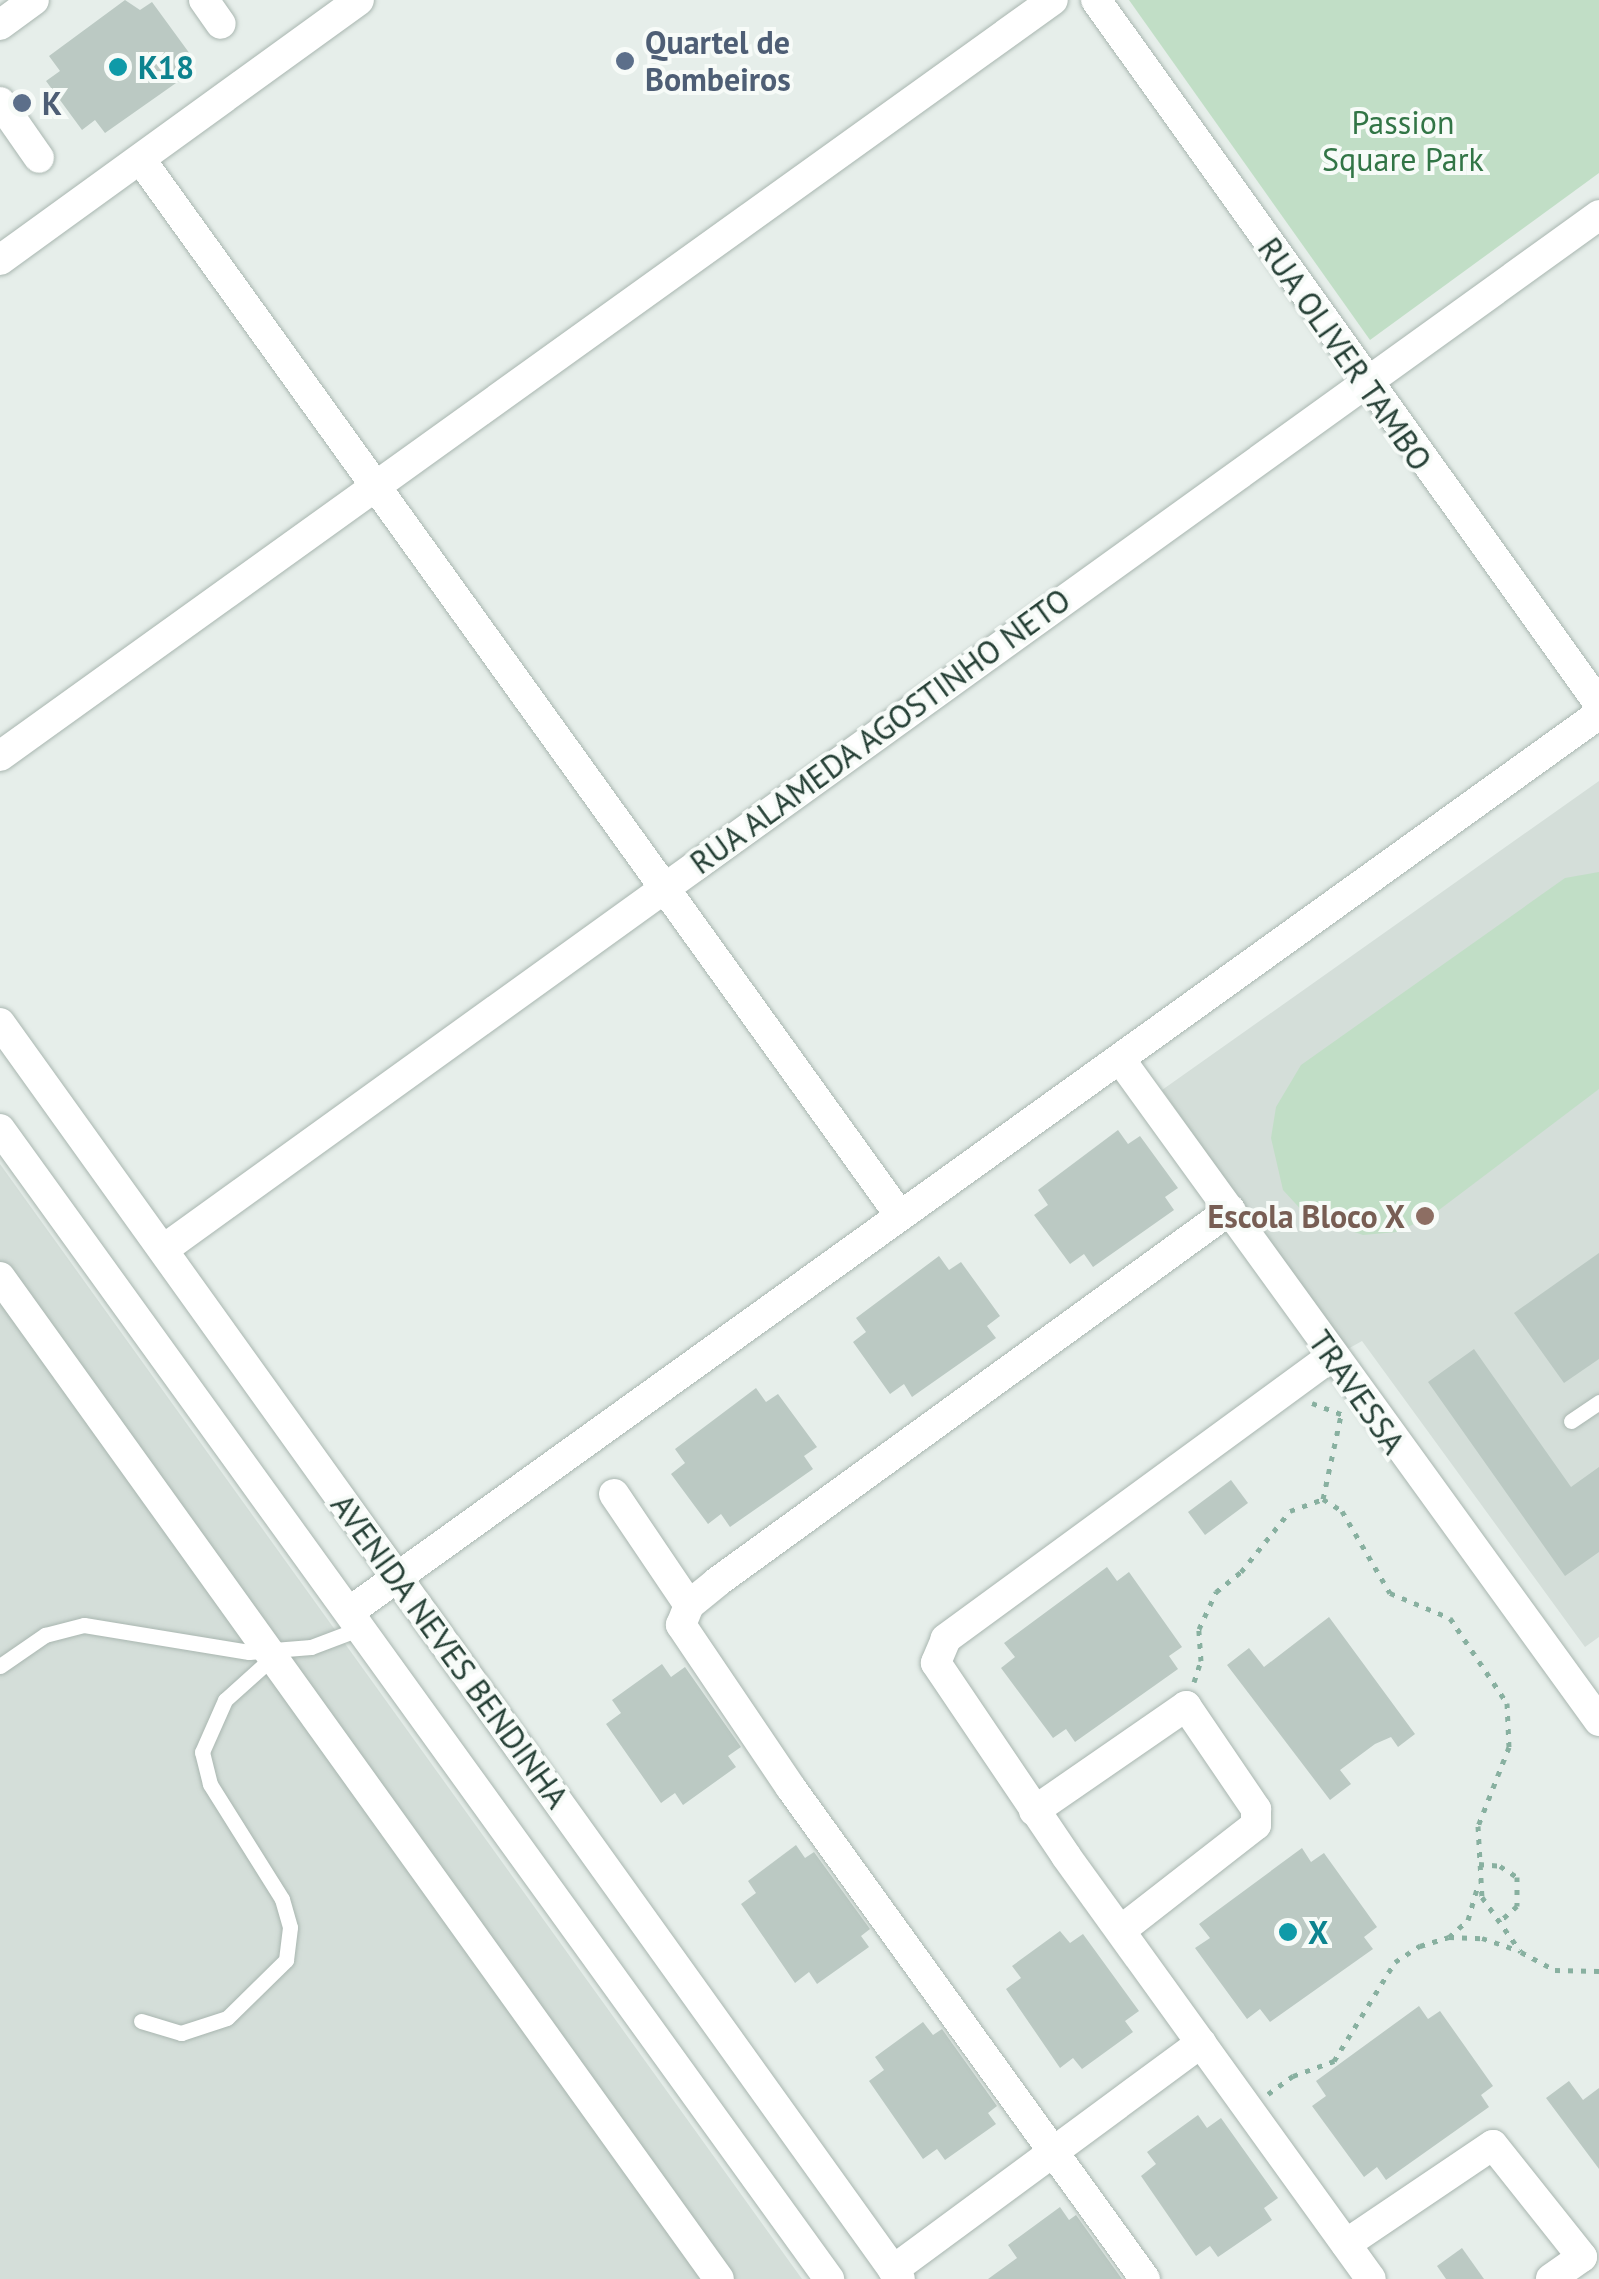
<!DOCTYPE html>
<html>
<head>
<meta charset="utf-8">
<style>
	body { margin:0 }
	#map { position:relative; width:1599px; height:2279px; overflow:hidden; background:#e6eeea; font-family:"PT Sans",sans-serif }
	div>[style] { position:absolute }
	[style*='--x'] { left:calc(var(--x)*1px); top:calc(var(--y)*1px); width:calc(var(--w)*1px); rotate:calc(var(--a)*1deg) }
	.built>* { inset:0; background:#d4ded9 }
	.green>* { inset:0; background:#c1dec6 }
	.building>* { inset:0; background:#bbc9c3 }
	.path>* { height:5px; margin-top:-2.5px; transform-origin:0; background:repeating-linear-gradient(90deg,#88b0a0 0 5px,transparent 0 13px) }
	.roads { filter:drop-shadow(0 0 2px #a9b6b0) drop-shadow(0 0 2px #a9b6b0) }
	.service>* { height:15px; margin:-7.5px; padding:0 7.5px; transform-origin:7.5px; border-radius:7.5px; background:#fff }
	.minor>* { height:30px; margin:-15px; padding:0 15px; transform-origin:15px; border-radius:15px; background:#fff }
	.tertiary>* { height:30px; margin:-15px; padding:0 15px; transform-origin:15px; border-radius:15px; background:#fff }
	.dots>* { width:28px; height:28px; translate:-50% -50%; box-sizing:border-box; border:5px solid #f7fbf8; border-radius:50% }
	span { translate:-50% -50%; white-space:nowrap; text-align:center; line-height:1.15; -webkit-text-stroke:8px #f7fbf8; paint-order:stroke }
	.service-label { font-size:32px; color:#4e5e75; font-weight:700 }
	.left { translate:0 -50%; text-align:left }
	.culture-label { font-size:32px; color:#0d838f; font-weight:700 }
	.park-label { font-size:32px; color:#327546 }
	.street-label { font-size:32px; color:#264036 }
	.education-label { font-size:32px; color:#785e54; font-weight:700 }
	.right { translate:-100% -50%; text-align:right }
</style>
</head>
<body>
<div id="map">
	<div class="built">
		<i style="clip-path:polygon(1599px 781px,1599px 1637px,1585px 1647px,1362px 1341px,1346px 1350px,1162px 1090px)"></i>
		<i style="clip-path:polygon(0 1164px,802px 2279px,0 2279px)"></i>
	</div>
	<div class="green">
		<i style="clip-path:polygon(1129px 0,1599px 0,1599px 173px,1370px 340px)"></i>
		<i style="clip-path:polygon(1599px 872px,1599px 1089px,1431px 1216px,1397px 1232px,1363px 1235px,1306px 1215px,1283px 1190px,1271px 1138px,1276px 1107px,1301px 1065px,1565px 878px)"></i>
	</div>
	<div class="building">
		<i style="clip-path:polygon(125px 0,140px 10px,152px 2px,190px 54px,177px 63px,186px 76px,105px 133px,95px 120px,82px 130px,46px 81px,60px 71px,49px 56px)"></i>
		<i style="clip-path:polygon(1118px 1130px,1128px 1144px,1140px 1136px,1178px 1188px,1165px 1197px,1174px 1210px,1093px 1267px,1084px 1254px,1070px 1264px,1034px 1215px,1048px 1205px,1038px 1190px)"></i>
		<i style="clip-path:polygon(1599px 1253px,1599px 1359px,1564px 1383px,1514px 1313px)"></i>
		<i style="clip-path:polygon(939px 1256px,949px 1270px,961px 1262px,1000px 1316px,987px 1326px,996px 1338px,912px 1397px,904px 1384px,890px 1394px,853px 1342px,866px 1332px,856px 1318px)"></i>
		<i style="clip-path:polygon(1474px 1349px,1571px 1487px,1599px 1467px,1599px 1552px,1565px 1576px,1428px 1382px)"></i>
		<i style="clip-path:polygon(756px 1388px,766px 1402px,778px 1394px,817px 1447px,804px 1456px,813px 1469px,730px 1527px,721px 1514px,708px 1524px,671px 1474px,685px 1463px,675px 1449px)"></i>
		<i style="clip-path:polygon(1231px 1480px,1248px 1503px,1205px 1535px,1188px 1512px)"></i>
		<i style="clip-path:polygon(1107px 1567px,1117px 1581px,1129px 1572px,1182px 1647px,1169px 1656px,1178px 1669px,1075px 1742px,1066px 1729px,1053px 1738px,1001px 1668px,1015px 1657px,1004px 1643px)"></i>
		<i style="clip-path:polygon(1329px 1617px,1415px 1734px,1398px 1747px,1391px 1737px,1375px 1744px,1340px 1770px,1351px 1784px,1330px 1800px,1227px 1665px,1249px 1648px,1264px 1667px)"></i>
		<i style="clip-path:polygon(662px 1664px,671px 1677px,685px 1667px,741px 1747px,728px 1756px,736px 1767px,683px 1805px,675px 1793px,661px 1803px,606px 1724px,621px 1713px,612px 1700px)"></i>
		<i style="clip-path:polygon(796px 1845px,805px 1858px,814px 1852px,870px 1929px,861px 1936px,869px 1947px,817px 1984px,809px 1972px,795px 1983px,741px 1904px,756px 1893px,748px 1881px)"></i>
		<i style="clip-path:polygon(1302px 1848px,1311px 1862px,1324px 1853px,1377px 1927px,1364px 1937px,1373px 1949px,1270px 2022px,1260px 2009px,1247px 2019px,1195px 1948px,1210px 1938px,1199px 1924px)"></i>
		<i style="clip-path:polygon(1060px 1931px,1070px 1943px,1083px 1934px,1139px 2011px,1125px 2021px,1133px 2032px,1082px 2069px,1073px 2058px,1060px 2068px,1006px 1989px,1021px 1978px,1012px 1966px)"></i>
		<i style="clip-path:polygon(1419px 2006px,1428px 2019px,1440px 2011px,1493px 2086px,1481px 2095px,1489px 2107px,1386px 2180px,1377px 2167px,1364px 2177px,1312px 2106px,1326px 2096px,1316px 2081px)"></i>
		<i style="clip-path:polygon(923px 2022px,933px 2035px,942px 2029px,997px 2106px,988px 2113px,996px 2124px,945px 2160px,937px 2149px,923px 2159px,869px 2081px,884px 2070px,875px 2057px)"></i>
		<i style="clip-path:polygon(1569px 2081px,1583px 2100px,1599px 2088px,1599px 2169px,1546px 2098px)"></i>
		<i style="clip-path:polygon(1198px 2115px,1207px 2128px,1221px 2118px,1278px 2198px,1264px 2208px,1272px 2220px,1218px 2257px,1210px 2246px,1196px 2256px,1141px 2176px,1156px 2164px,1147px 2152px)"></i>
		<i style="clip-path:polygon(1060px 2207px,1069px 2220px,1076px 2215px,1122px 2279px,988px 2279px,1017px 2258px,1008px 2245px)"></i>
		<i style="clip-path:polygon(1462px 2248px,1484px 2279px,1446px 2279px,1437px 2266px)"></i>
	</div>
	<div class="path">
		<i style="--x:1312;--y:1403;--w:34;--a:21"></i>
		<i style="--x:1323;--y:1499;--w:86;--a:-77.9"></i>
		<i style="--x:1194;--y:1682;--w:22;--a:-72"></i>
		<i style="--x:1201;--y:1661;--w:32;--a:-94"></i>
		<i style="--x:1199;--y:1629;--w:41;--a:-65.3"></i>
		<i style="--x:1216;--y:1592;--w:32;--a:-39"></i>
		<i style="--x:1241;--y:1572;--w:78;--a:-51.2"></i>
		<i style="--x:1290;--y:1511;--w:35;--a:-20"></i>
		<i style="--x:1323;--y:1499;--w:22;--a:32"></i>
		<i style="--x:1342;--y:1511;--w:95;--a:59.7"></i>
		<i style="--x:1390;--y:1593;--w:65;--a:22.6"></i>
		<i style="--x:1450;--y:1618;--w:102;--a:56.2"></i>
		<i style="--x:1507;--y:1703;--w:44;--a:87.4"></i>
		<i style="--x:1509;--y:1747;--w:85;--a:111.4"></i>
		<i style="--x:1478;--y:1826;--w:71;--a:86.8"></i>
		<i style="--x:1482;--y:1897;--w:67;--a:54.7"></i>
		<i style="--x:1521;--y:1952;--w:38;--a:28"></i>
		<i style="--x:1555;--y:1970;--w:44;--a:1.3"></i>
		<i style="--x:1479;--y:1864;--w:21;--a:5"></i>
		<i style="--x:1500;--y:1866;--w:20;--a:33"></i>
		<i style="--x:1517;--y:1877;--w:29;--a:90"></i>
		<i style="--x:1517;--y:1906;--w:25;--a:138"></i>
		<i style="--x:1449;--y:1937;--w:25;--a:-42"></i>
		<i style="--x:1468;--y:1920;--w:36;--a:-74"></i>
		<i style="--x:1268;--y:2094;--w:31;--a:-36"></i>
		<i style="--x:1293;--y:2076;--w:44;--a:-20.1"></i>
		<i style="--x:1334;--y:2061;--w:116;--a:-58.4"></i>
		<i style="--x:1395;--y:1962;--w:30;--a:-33"></i>
		<i style="--x:1420;--y:1946;--w:30;--a:-17"></i>
		<i style="--x:1449;--y:1937;--w:33;--a:2"></i>
		<i style="--x:1482;--y:1938;--w:39;--a:19"></i>
	</div>
	<div class="roads">
		<div class="service">
			<i style="--x:1571;--y:1421;--w:34;--a:-34"></i>
			<i style="--x:0;--y:1666;--w:55;--a:-34.6"></i>
			<i style="--x:45;--y:1635;--w:40;--a:-14.4"></i>
			<i style="--x:84;--y:1625;--w:167;--a:9.3"></i>
			<i style="--x:249;--y:1652;--w:62;--a:-4.6"></i>
			<i style="--x:311;--y:1647;--w:53;--a:-20.8"></i>
			<i style="--x:141;--y:2021;--w:42;--a:16.7"></i>
			<i style="--x:181;--y:2033;--w:48;--a:-18.1"></i>
			<i style="--x:227;--y:2018;--w:83;--a:-44.5"></i>
			<i style="--x:286;--y:1960;--w:33;--a:-83"></i>
			<i style="--x:290;--y:1927;--w:29;--a:-106"></i>
			<i style="--x:282;--y:1899;--w:136;--a:-122.1"></i>
			<i style="--x:210;--y:1784;--w:33;--a:-104"></i>
			<i style="--x:202;--y:1752;--w:57;--a:-66.1"></i>
			<i style="--x:225;--y:1700;--w:66;--a:-41.9"></i>
		</div>
		<div class="minor">
			<i style="--x:204;--y:0;--w:29;--a:55"></i>
			<i style="--x:1096;--y:0;--w:865;--a:54.45"></i>
			<i style="--x:0;--y:25;--w:42;--a:-36.3"></i>
			<i style="--x:0;--y:102;--w:68;--a:55.1"></i>
			<i style="--x:141;--y:160;--w:1298;--a:54.28"></i>
			<i style="--x:0;--y:260;--w:443;--a:-35.9"></i>
			<i style="--x:0;--y:756;--w:1296;--a:-35.68"></i>
			<i style="--x:1120;--y:1059;--w:817;--a:54.11"></i>
			<i style="--x:164;--y:1249;--w:1769;--a:-35.77"></i>
			<i style="--x:0;--y:1277;--w:1233;--a:54.34"></i>
			<i style="--x:1332;--y:1356;--w:479;--a:143.8"></i>
			<i style="--x:946;--y:1639;--w:26;--a:113"></i>
			<i style="--x:936;--y:1663;--w:233;--a:56"></i>
			<i style="--x:1066;--y:1856;--w:521;--a:54.21"></i>
			<i style="--x:614;--y:1494;--w:134;--a:56"></i>
			<i style="--x:349;--y:1612;--w:1539;--a:-35.69"></i>
			<i style="--x:1034;--y:1811;--w:185;--a:-34.6"></i>
			<i style="--x:1186;--y:1706;--w:125;--a:55.8"></i>
			<i style="--x:1256;--y:1809;--w:16;--a:90"></i>
			<i style="--x:1256;--y:1825;--w:171;--a:142.1"></i>
			<i style="--x:1346;--y:2244;--w:177;--a:-34"></i>
			<i style="--x:1493;--y:2145;--w:143;--a:51.5"></i>
			<i style="--x:1582;--y:2257;--w:38;--a:145"></i>
			<i style="--x:893;--y:2270;--w:383;--a:-36.4"></i>
			<i style="--x:1145;--y:2279;--w:605;--a:-125.79"></i>
			<i style="--x:791;--y:1788;--w:197;--a:-124"></i>
			<i style="--x:681;--y:1625;--w:22;--a:-68"></i>
			<i style="--x:689;--y:1605;--w:36;--a:-39"></i>
			<i style="--x:717;--y:1582;--w:634;--a:-35.95"></i>
		</div>
		<div class="tertiary">
			<i style="--x:0;--y:1023;--w:1545;--a:54.38"></i>
			<i style="--x:0;--y:1129;--w:1418;--a:54.21"></i>
		</div>
	</div>
	<div class="dots">
		<i style="left:625px;top:61px;background:#5c6f8a"></i>
		<i style="left:118px;top:67px;background:#0f9aa8"></i>
		<i style="left:22px;top:103px;background:#5c6f8a"></i>
		<i style="left:1425px;top:1216px;background:#8d6e63"></i>
		<i style="left:1288px;top:1932px;background:#0f9aa8"></i>
	</div>
	<div class="service-label">
		<span class="left" style="left:645px;top:61px">Quartel de<br>Bombeiros</span>
		<span class="left" style="left:42px;top:103px">K</span>
	</div>
	<div class="culture-label">
		<span class="left" style="left:138px;top:67px">K18</span>
		<span class="left" style="left:1308px;top:1932px">X</span>
	</div>
	<div class="park-label">
		<span style="left:1403px;top:141px">Passion<br>Square Park</span>
	</div>
	<div class="street-label">
		<span style="left:1345px;top:354px;rotate:55deg">RUA OLIVER TAMBO</span>
		<span style="left:880px;top:731px;rotate:-36deg">RUA ALAMEDA AGOSTINHO NETO</span>
		<span style="left:1357px;top:1392px;rotate:55deg">TRAVESSA</span>
		<span style="left:450px;top:1651px;rotate:54deg">AVENIDA NEVES BENDINHA</span>
	</div>
	<div class="education-label">
		<span class="right" style="left:1405px;top:1216px">Escola Bloco X</span>
	</div>
</div>
</body>
</html>
